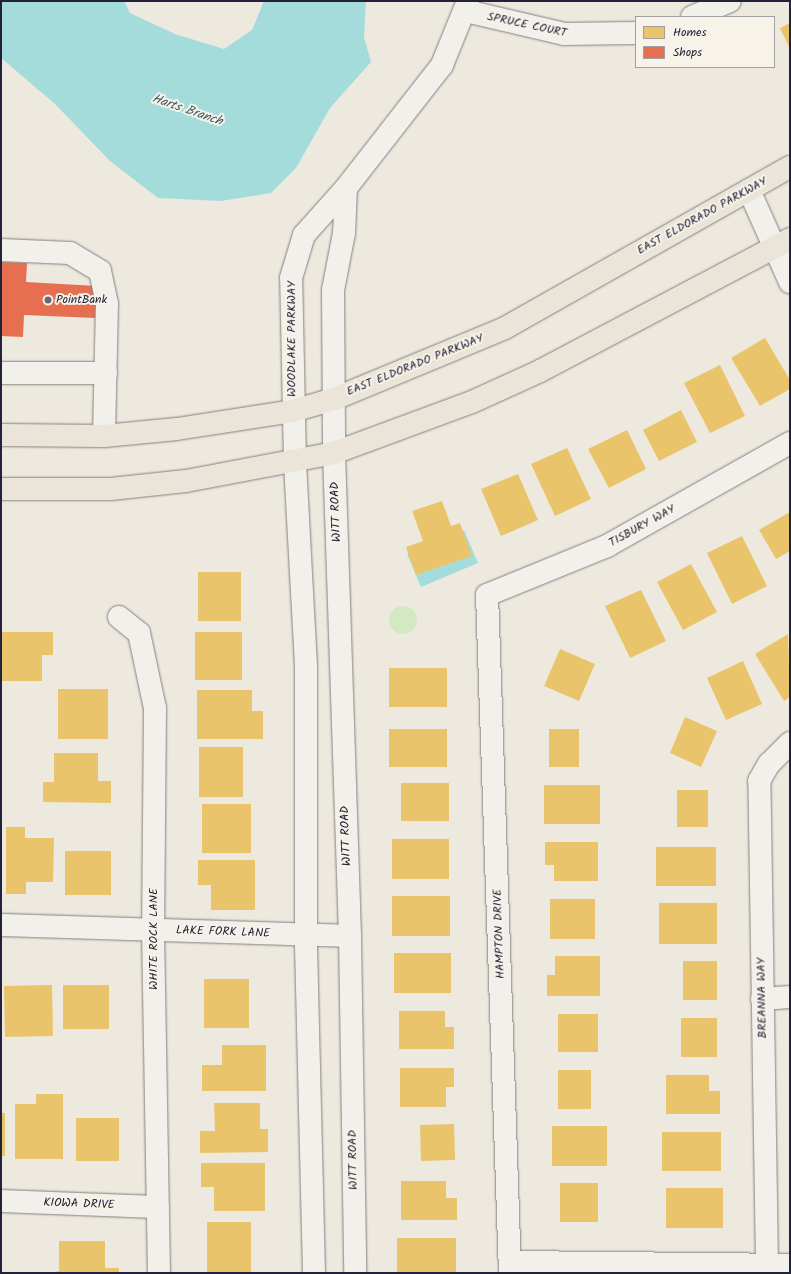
<!DOCTYPE html>
<html>
<head>
<meta charset="utf-8">
<style>
	body { margin:0 }
	#map { position:relative; width:791px; height:1274px; overflow:hidden; background:#eee9df; font-family:Kalam,sans-serif }
	div>[style] { position:absolute }
	[style*='--x'] { left:calc(var(--x)*1px); top:calc(var(--y)*1px); width:calc(var(--w)*1px); rotate:calc(var(--a)*1deg) }
	.green>* { inset:0; background:#d2e9c1 }
	.round { border-radius:50% }
	.water>* { inset:0; background:#a4dcdc }
	.homes>* { inset:0; background:#e9c46a }
	.shops>* { inset:0; background:#e76f51 }
	.roads { filter:drop-shadow(0 0 1px #828080) drop-shadow(0 0 1px #828080) }
	.minor>* { height:22px; margin:-11px; padding:0 11px; transform-origin:11px; border-radius:11px; background:#f1f0eb }
	.major>* { height:22px; margin:-11px; padding:0 11px; transform-origin:11px; border-radius:11px; background:#eae5d8 }
	.dots>* { width:11px; height:11px; translate:-50% -50%; box-sizing:border-box; border:2px solid #f7f3e8; border-radius:50% }
	span { translate:-50% -50%; white-space:nowrap; text-align:center; line-height:1.15; -webkit-text-stroke:4px #f7f3e8; paint-order:stroke }
	.street-label { font-size:12px; color:#22223b }
	.poi-label { font-size:12px; color:#22223b }
	.left { translate:0 -50%; text-align:left }
	.water-label { font-size:13px; color:#40586b; font-style:italic }
	.frame { position:absolute; inset:0; border:2px solid #22223b; pointer-events:none }
	.legend { position:absolute; left:635px; top:16px; width:140px; height:52px; box-sizing:border-box; background:#f7f3e8; border:1px solid #a29fa3; margin:0; padding:5px 7px; list-style:none; font-size:12px; color:#22223b }
	.legend li { display:flex; align-items:center; gap:8px; height:20px }
	.legend b { width:20px; border:1px solid #a29fa3 }
</style>
</head>
<body>
<div id="map">
	<div class="green">
		<i class="round" style="left:389px;top:606px;width:28px;height:28px"></i>
	</div>
	<div class="water">
		<i style="clip-path:polygon(1px 1px,124px 1px,130px 13px,175px 34px,224px 49px,252px 30px,264px 1px,366px 1px,364px 37px,371px 62px,330px 108px,296px 168px,271px 193px,221px 201px,158px 198px,110px 161px,55px 104px,1px 58px)"></i>
		<i style="clip-path:polygon(464px 530px,478px 563px,421px 587px,407px 554px)"></i>
	</div>
	<div class="homes">
		<i style="clip-path:polygon(790px 23px,790px 49px,780px 28px)"></i>
		<i style="clip-path:polygon(765px 338px,790px 380px,790px 389px,760px 406px,731px 358px)"></i>
		<i style="clip-path:polygon(720px 365px,745px 416px,710px 433px,684px 383px)"></i>
		<i style="clip-path:polygon(681px 410px,697px 442px,659px 461px,643px 430px)"></i>
		<i style="clip-path:polygon(627px 430px,646px 469px,609px 488px,588px 449px)"></i>
		<i style="clip-path:polygon(567px 448px,591px 499px,555px 516px,531px 464px)"></i>
		<i style="clip-path:polygon(518px 474px,538px 520px,501px 536px,481px 489px)"></i>
		<i style="clip-path:polygon(442px 501px,451px 526px,460px 523px,472px 556px,416px 575px,406px 547px,423px 541px,412px 511px)"></i>
		<i style="clip-path:polygon(790px 512px,790px 551px,776px 559px,759px 530px)"></i>
		<i style="clip-path:polygon(742px 536px,767px 586px,732px 604px,707px 553px)"></i>
		<i style="clip-path:polygon(691px 564px,717px 612px,683px 630px,657px 582px)"></i>
		<i style="clip-path:polygon(198px 572px,241px 572px,241px 621px,198px 621px)"></i>
		<i style="clip-path:polygon(641px 590px,666px 641px,630px 658px,605px 606px)"></i>
		<i style="clip-path:polygon(1px 632px,53px 632px,53px 655px,42px 655px,42px 681px,1px 681px)"></i>
		<i style="clip-path:polygon(195px 632px,242px 632px,242px 680px,195px 680px)"></i>
		<i style="clip-path:polygon(788px 634px,790px 697px,784px 701px,755px 654px)"></i>
		<i style="clip-path:polygon(560px 649px,595px 664px,579px 701px,544px 686px)"></i>
		<i style="clip-path:polygon(743px 661px,762px 704px,726px 720px,707px 678px)"></i>
		<i style="clip-path:polygon(389px 668px,447px 668px,447px 707px,389px 707px)"></i>
		<i style="clip-path:polygon(58px 689px,108px 689px,108px 739px,58px 739px)"></i>
		<i style="clip-path:polygon(197px 690px,252px 690px,252px 711px,263px 711px,263px 739px,197px 739px)"></i>
		<i style="clip-path:polygon(685px 717px,717px 731px,701px 767px,670px 753px)"></i>
		<i style="clip-path:polygon(389px 729px,447px 729px,447px 767px,389px 767px)"></i>
		<i style="clip-path:polygon(549px 729px,579px 729px,579px 767px,549px 767px)"></i>
		<i style="clip-path:polygon(199px 747px,243px 747px,243px 797px,199px 797px)"></i>
		<i style="clip-path:polygon(54px 753px,98px 753px,98px 781px,111px 781px,111px 803px,43px 802px,43px 782px,54px 782px)"></i>
		<i style="clip-path:polygon(401px 783px,449px 783px,449px 821px,401px 821px)"></i>
		<i style="clip-path:polygon(544px 785px,600px 785px,600px 824px,544px 824px)"></i>
		<i style="clip-path:polygon(677px 790px,708px 790px,708px 827px,677px 827px)"></i>
		<i style="clip-path:polygon(202px 804px,251px 804px,251px 853px,202px 853px)"></i>
		<i style="clip-path:polygon(6px 827px,25px 827px,25px 838px,54px 838px,53px 882px,26px 882px,26px 894px,6px 894px)"></i>
		<i style="clip-path:polygon(392px 839px,449px 839px,449px 879px,392px 879px)"></i>
		<i style="clip-path:polygon(545px 842px,598px 842px,598px 881px,554px 881px,554px 865px,545px 865px)"></i>
		<i style="clip-path:polygon(656px 847px,716px 847px,716px 886px,656px 886px)"></i>
		<i style="clip-path:polygon(65px 851px,111px 851px,111px 895px,65px 895px)"></i>
		<i style="clip-path:polygon(198px 860px,255px 860px,255px 910px,211px 910px,211px 885px,198px 885px)"></i>
		<i style="clip-path:polygon(392px 896px,450px 896px,450px 936px,392px 936px)"></i>
		<i style="clip-path:polygon(550px 899px,595px 899px,595px 939px,550px 939px)"></i>
		<i style="clip-path:polygon(659px 903px,717px 903px,717px 944px,659px 944px)"></i>
		<i style="clip-path:polygon(394px 953px,451px 953px,451px 993px,394px 993px)"></i>
		<i style="clip-path:polygon(555px 956px,600px 956px,600px 996px,547px 996px,547px 975px,555px 975px)"></i>
		<i style="clip-path:polygon(683px 961px,717px 961px,717px 1000px,683px 1000px)"></i>
		<i style="clip-path:polygon(204px 979px,249px 979px,249px 1028px,204px 1028px)"></i>
		<i style="clip-path:polygon(52px 985px,53px 1036px,5px 1037px,4px 986px)"></i>
		<i style="clip-path:polygon(63px 985px,109px 985px,109px 1029px,63px 1029px)"></i>
		<i style="clip-path:polygon(399px 1011px,445px 1011px,445px 1027px,454px 1027px,454px 1049px,399px 1049px)"></i>
		<i style="clip-path:polygon(558px 1014px,598px 1014px,598px 1052px,558px 1052px)"></i>
		<i style="clip-path:polygon(681px 1018px,717px 1018px,717px 1057px,681px 1057px)"></i>
		<i style="clip-path:polygon(222px 1045px,266px 1045px,266px 1091px,202px 1091px,202px 1065px,222px 1065px)"></i>
		<i style="clip-path:polygon(400px 1068px,454px 1068px,454px 1087px,446px 1087px,446px 1107px,400px 1107px)"></i>
		<i style="clip-path:polygon(558px 1070px,591px 1070px,591px 1109px,558px 1109px)"></i>
		<i style="clip-path:polygon(666px 1075px,709px 1075px,709px 1091px,720px 1091px,720px 1114px,666px 1114px)"></i>
		<i style="clip-path:polygon(36px 1094px,63px 1094px,63px 1159px,15px 1159px,15px 1104px,36px 1104px)"></i>
		<i style="clip-path:polygon(214px 1103px,260px 1103px,260px 1129px,268px 1129px,268px 1152px,200px 1153px,200px 1131px,215px 1131px)"></i>
		<i style="clip-path:polygon(1px 1113px,5px 1113px,5px 1156px,1px 1156px)"></i>
		<i style="clip-path:polygon(76px 1118px,119px 1118px,119px 1161px,76px 1161px)"></i>
		<i style="clip-path:polygon(454px 1124px,455px 1160px,421px 1161px,420px 1125px)"></i>
		<i style="clip-path:polygon(552px 1126px,607px 1126px,607px 1166px,552px 1166px)"></i>
		<i style="clip-path:polygon(662px 1132px,721px 1132px,721px 1171px,662px 1171px)"></i>
		<i style="clip-path:polygon(201px 1163px,265px 1163px,265px 1211px,214px 1211px,214px 1187px,201px 1187px)"></i>
		<i style="clip-path:polygon(401px 1181px,446px 1181px,446px 1198px,457px 1198px,457px 1220px,401px 1220px)"></i>
		<i style="clip-path:polygon(560px 1183px,598px 1183px,598px 1222px,560px 1222px)"></i>
		<i style="clip-path:polygon(666px 1188px,723px 1188px,723px 1228px,666px 1228px)"></i>
		<i style="clip-path:polygon(207px 1222px,251px 1222px,251px 1273px,207px 1273px)"></i>
		<i style="clip-path:polygon(397px 1238px,456px 1238px,456px 1273px,397px 1273px)"></i>
		<i style="clip-path:polygon(59px 1241px,105px 1241px,105px 1268px,119px 1268px,119px 1273px,50px 1273px,59px 1271px)"></i>
	</div>
	<div class="shops">
		<i style="clip-path:polygon(1px 262px,27px 263px,26px 282px,97px 286px,95px 318px,24px 315px,23px 337px,1px 336px)"></i>
	</div>
	<div class="roads">
		<div class="minor">
			<i style="--x:466;--y:11;--w:101;--a:13.2"></i>
			<i style="--x:564;--y:34;--w:72;--a:-0.8"></i>
			<i style="--x:692;--y:17;--w:41;--a:-22.8"></i>
			<i style="--x:346;--y:188;--w:45;--a:92.5"></i>
			<i style="--x:344;--y:233;--w:58;--a:100.9"></i>
			<i style="--x:333;--y:290;--w:163;--a:89.6"></i>
			<i style="--x:334;--y:453;--w:483;--a:88.1"></i>
			<i style="--x:350;--y:936;--w:337;--a:89.1"></i>
			<i style="--x:749;--y:190;--w:101;--a:66"></i>
			<i style="--x:1;--y:250;--w:69;--a:2.5"></i>
			<i style="--x:70;--y:253;--w:35;--a:31"></i>
			<i style="--x:100;--y:271;--w:34;--a:78"></i>
			<i style="--x:107;--y:304;--w:132;--a:91.3"></i>
			<i style="--x:1;--y:373;--w:105;--a:0"></i>
			<i style="--x:119;--y:617;--w:26;--a:39"></i>
			<i style="--x:139;--y:633;--w:77;--a:78"></i>
			<i style="--x:155;--y:708;--w:222;--a:90.5"></i>
			<i style="--x:153;--y:930;--w:343;--a:89"></i>
			<i style="--x:1;--y:925;--w:349;--a:1.8"></i>
			<i style="--x:762;--y:999;--w:28;--a:-4"></i>
			<i style="--x:1;--y:1201;--w:157;--a:2.2"></i>
			<i style="--x:510;--y:1262;--w:280;--a:0.6"></i>
			<i style="--x:767;--y:1265;--w:484;--a:-90.9"></i>
			<i style="--x:759;--y:781;--w:20;--a:-60"></i>
			<i style="--x:769;--y:764;--w:30;--a:-45"></i>
			<i style="--x:314;--y:1273;--w:339;--a:-91.4"></i>
			<i style="--x:306;--y:934;--w:268;--a:-90"></i>
			<i style="--x:306;--y:666;--w:204;--a:-93.1"></i>
			<i style="--x:295;--y:462;--w:184;--a:-91.2"></i>
			<i style="--x:291;--y:278;--w:45;--a:-73.2"></i>
			<i style="--x:304;--y:235;--w:63;--a:-48.2"></i>
			<i style="--x:346;--y:188;--w:156;--a:-52"></i>
			<i style="--x:442;--y:65;--w:69;--a:-67.9"></i>
			<i style="--x:510;--y:1273;--w:678;--a:-91.94"></i>
			<i style="--x:487;--y:595;--w:130;--a:-22.2"></i>
			<i style="--x:607;--y:546;--w:210;--a:-29.4"></i>
		</div>
		<div class="major">
			<i style="--x:1;--y:435;--w:103;--a:0.6"></i>
			<i style="--x:104;--y:436;--w:73;--a:-5.5"></i>
			<i style="--x:177;--y:429;--w:117;--a:-8.8"></i>
			<i style="--x:293;--y:411;--w:43;--a:-16.3"></i>
			<i style="--x:334;--y:399;--w:185;--a:-22.5"></i>
			<i style="--x:505;--y:328;--w:327;--a:-29.5"></i>
			<i style="--x:1;--y:489;--w:110;--a:0"></i>
			<i style="--x:111;--y:489;--w:75;--a:-6.1"></i>
			<i style="--x:186;--y:481;--w:151;--a:-10.7"></i>
			<i style="--x:334;--y:453;--w:147;--a:-20.3"></i>
			<i style="--x:472;--y:402;--w:75;--a:-24.5"></i>
			<i style="--x:540;--y:371;--w:283;--a:-27.8"></i>
		</div>
	</div>
	<div class="dots">
		<i style="left:48px;top:300px;background:#696874"></i>
	</div>
	<div class="street-label">
		<span style="left:527px;top:25px;rotate:12deg">SPRUCE COURT</span>
		<span style="left:702px;top:216px;rotate:-29deg">EAST ELDORADO PARKWAY</span>
		<span style="left:292px;top:339px;rotate:-90deg">WOODLAKE PARKWAY</span>
		<span style="left:415px;top:365px;rotate:-22deg">EAST ELDORADO PARKWAY</span>
		<span style="left:336px;top:512px;rotate:-92deg">WITT ROAD</span>
		<span style="left:642px;top:526px;rotate:-29deg">TISBURY WAY</span>
		<span style="left:346px;top:836px;rotate:-92deg">WITT ROAD</span>
		<span style="left:223px;top:932px;rotate:2deg">LAKE FORK LANE</span>
		<span style="left:499px;top:934px;rotate:-92deg">HAMPTON DRIVE</span>
		<span style="left:154px;top:939px;rotate:-90deg">WHITE ROCK LANE</span>
		<span style="left:762px;top:998px;rotate:-91deg">BREANNA WAY</span>
		<span style="left:353px;top:1160px;rotate:-91deg">WITT ROAD</span>
		<span style="left:79px;top:1204px;rotate:2deg">KIOWA DRIVE</span>
	</div>
	<div class="poi-label">
		<span class="left" style="left:56px;top:300px">PointBank</span>
	</div>
	<div class="water-label">
		<span style="left:187px;top:111px;rotate:19deg">Harts Branch</span>
	</div>
	<div class="frame"></div>
	<ul class="legend">
	<li><b style="height:11px;background:#e9c46a"></b>Homes</li>
	<li><b style="height:11px;background:#e76f51"></b>Shops</li>
	</ul>
</div>
</body>
</html>
